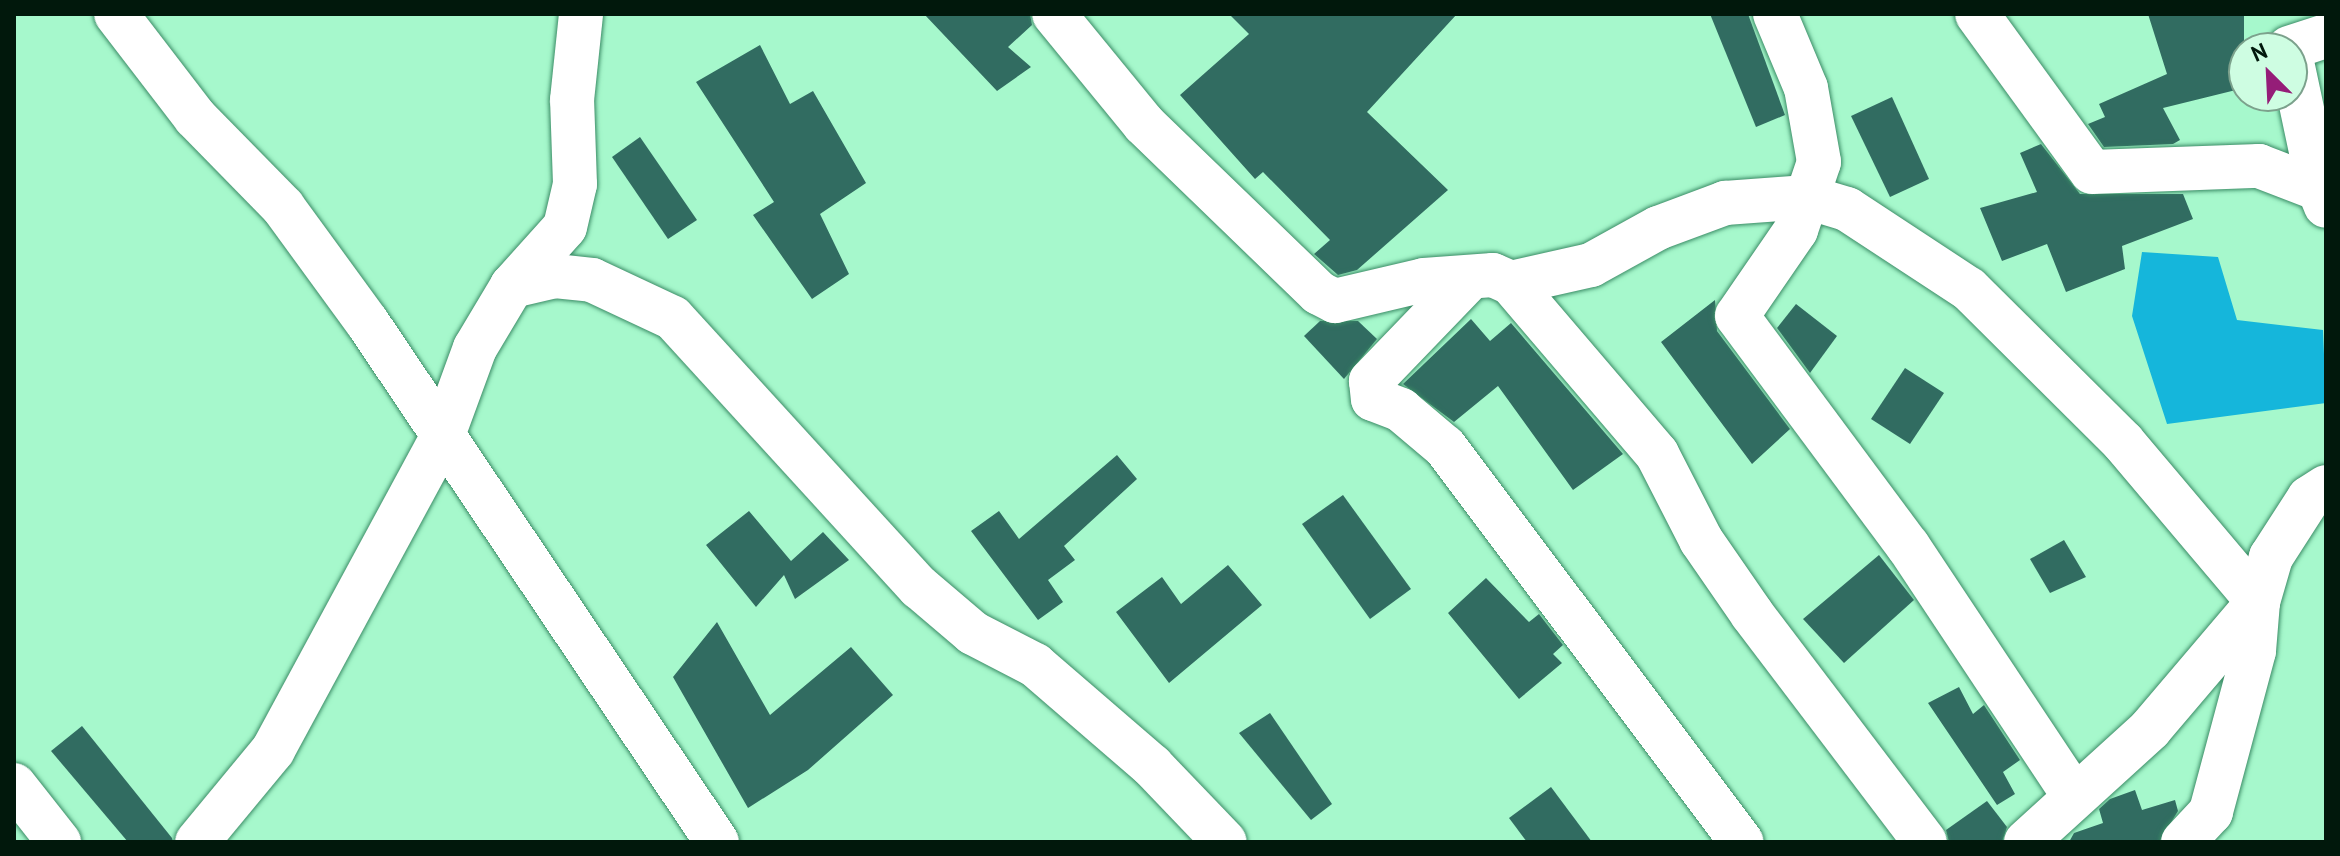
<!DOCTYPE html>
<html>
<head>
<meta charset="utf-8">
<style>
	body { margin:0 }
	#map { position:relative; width:2340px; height:856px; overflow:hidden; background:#a6f8cc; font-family:"PT Sans",sans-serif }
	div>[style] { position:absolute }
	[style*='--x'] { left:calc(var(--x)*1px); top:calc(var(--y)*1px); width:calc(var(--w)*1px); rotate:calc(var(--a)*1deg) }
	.water>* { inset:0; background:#15b6db }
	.building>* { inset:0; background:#316c61 }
	.roads { filter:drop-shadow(0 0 2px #3b8c66) drop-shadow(0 0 2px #3b8c66) }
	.minor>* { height:44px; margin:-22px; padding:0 22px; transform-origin:22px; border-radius:22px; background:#fff }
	span { translate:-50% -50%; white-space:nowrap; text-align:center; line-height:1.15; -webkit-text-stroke:8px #cefde2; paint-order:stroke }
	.frame { position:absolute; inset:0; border:16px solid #01180c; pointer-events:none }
	.north { position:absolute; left:2228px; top:32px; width:80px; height:80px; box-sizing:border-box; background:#cefde2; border:2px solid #7ca18c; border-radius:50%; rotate:336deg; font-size:22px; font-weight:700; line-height:32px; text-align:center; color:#01180c }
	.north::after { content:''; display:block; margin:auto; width:28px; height:36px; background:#951d78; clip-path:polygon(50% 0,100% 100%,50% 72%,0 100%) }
</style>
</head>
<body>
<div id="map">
	<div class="water">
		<i style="clip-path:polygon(2142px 252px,2218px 257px,2237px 320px,2323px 330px,2326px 403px,2167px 424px,2132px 316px)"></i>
	</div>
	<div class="building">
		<i style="clip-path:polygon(924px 14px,1030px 14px,1032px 25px,1008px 47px,1031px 67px,997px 91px)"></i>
		<i style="clip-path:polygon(1229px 14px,1457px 14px,1367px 112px,1448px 190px,1357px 270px,1338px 275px,1314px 254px,1330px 240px,1263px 172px,1255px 179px,1180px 95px,1249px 34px)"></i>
		<i style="clip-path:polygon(1710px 14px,1748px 14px,1785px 115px,1756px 127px)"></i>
		<i style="clip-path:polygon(2148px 14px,2244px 14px,2244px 88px,2163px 108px,2180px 140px,2173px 144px,2104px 147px,2088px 124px,2105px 117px,2099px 104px,2167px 74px)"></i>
		<i style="clip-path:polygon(760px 45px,790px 104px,813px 91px,866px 183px,820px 214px,849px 274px,812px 299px,753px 215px,774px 202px,696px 82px)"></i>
		<i style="clip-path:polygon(1892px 97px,1929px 179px,1890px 197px,1851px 116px)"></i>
		<i style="clip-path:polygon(640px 137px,697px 220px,668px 239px,612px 157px)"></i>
		<i style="clip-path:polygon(2041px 144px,2080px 194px,2183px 194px,2193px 219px,2122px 246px,2125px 269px,2066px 292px,2047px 244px,2002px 261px,1980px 208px,2037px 192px,2020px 153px)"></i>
		<i style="clip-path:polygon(1715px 300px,1717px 331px,1790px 429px,1752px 464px,1661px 342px)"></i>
		<i style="clip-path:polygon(1796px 304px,1837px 336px,1810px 373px,1777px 328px)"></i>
		<i style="clip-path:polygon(1471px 319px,1490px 341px,1511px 323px,1623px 454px,1573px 490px,1498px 386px,1454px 422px,1403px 384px)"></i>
		<i style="clip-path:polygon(1320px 321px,1358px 321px,1377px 339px,1344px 379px,1304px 336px)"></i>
		<i style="clip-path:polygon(1905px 368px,1944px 393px,1910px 444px,1871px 419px)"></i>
		<i style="clip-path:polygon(1117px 455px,1137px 479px,1064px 546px,1075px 560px,1048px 580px,1063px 602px,1038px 620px,971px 531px,999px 511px,1019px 539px)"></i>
		<i style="clip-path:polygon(1343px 495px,1411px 589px,1370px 619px,1302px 524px)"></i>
		<i style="clip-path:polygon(749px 511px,791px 561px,823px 532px,849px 560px,795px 599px,784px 575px,756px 607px,706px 545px)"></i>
		<i style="clip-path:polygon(2064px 540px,2086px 577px,2050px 593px,2030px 559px)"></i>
		<i style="clip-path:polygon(1879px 555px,1914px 600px,1844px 663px,1803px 619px)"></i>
		<i style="clip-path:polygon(1228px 565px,1262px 605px,1169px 683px,1116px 612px,1162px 577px,1181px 604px)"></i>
		<i style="clip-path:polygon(1486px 578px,1529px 622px,1539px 614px,1563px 645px,1553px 654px,1562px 663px,1519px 699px,1448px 613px)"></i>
		<i style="clip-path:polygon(717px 622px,770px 715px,851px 647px,893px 695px,808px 770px,748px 808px,673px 677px)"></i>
		<i style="clip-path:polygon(1959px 687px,1973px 714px,1984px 705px,2020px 760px,2003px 772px,2015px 794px,1997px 805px,1928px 703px)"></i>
		<i style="clip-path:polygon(1270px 713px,1332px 804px,1311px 820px,1239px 733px)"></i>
		<i style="clip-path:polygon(82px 726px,172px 838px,173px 842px,128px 842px,51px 751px)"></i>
		<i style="clip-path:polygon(1551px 787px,1592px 842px,1527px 842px,1509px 818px)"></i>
		<i style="clip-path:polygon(2135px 790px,2142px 810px,2175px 800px,2178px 811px,2159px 842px,2069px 842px,2074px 833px,2103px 823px,2099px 809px,2110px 799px)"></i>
		<i style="clip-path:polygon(1987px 801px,2007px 827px,2002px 842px,1949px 842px,1946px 830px)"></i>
	</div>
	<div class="roads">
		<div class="minor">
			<i style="--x:116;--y:14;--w:130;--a:52.5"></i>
			<i style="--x:195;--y:117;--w:126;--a:45.6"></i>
			<i style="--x:283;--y:207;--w:142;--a:53.9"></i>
			<i style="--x:367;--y:322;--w:627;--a:56.06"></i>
			<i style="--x:1054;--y:14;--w:142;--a:50.7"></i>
			<i style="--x:1144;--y:124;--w:243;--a:44"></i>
			<i style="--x:1319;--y:293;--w:18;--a:27"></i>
			<i style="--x:1335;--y:301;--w:91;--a:-13.3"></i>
			<i style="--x:1424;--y:280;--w:69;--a:-4.1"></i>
			<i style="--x:1493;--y:275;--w:20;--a:24"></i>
			<i style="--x:1511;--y:283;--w:225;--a:49.5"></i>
			<i style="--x:1657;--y:454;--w:97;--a:62.9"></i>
			<i style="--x:1701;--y:540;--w:90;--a:55.4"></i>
			<i style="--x:1752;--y:614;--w:286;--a:52.8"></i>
			<i style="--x:1775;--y:14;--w:80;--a:67.3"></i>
			<i style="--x:1806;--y:88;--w:75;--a:80"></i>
			<i style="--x:1819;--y:162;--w:72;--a:108.7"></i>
			<i style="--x:1796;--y:230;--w:104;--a:124.5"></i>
			<i style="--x:1737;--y:316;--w:287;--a:53.4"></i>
			<i style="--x:1908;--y:546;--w:300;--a:56.4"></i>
			<i style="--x:1977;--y:14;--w:195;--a:54"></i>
			<i style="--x:2092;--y:172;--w:167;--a:-2.1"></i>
			<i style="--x:2259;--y:166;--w:64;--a:21"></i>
			<i style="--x:2319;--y:189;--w:18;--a:68"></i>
			<i style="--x:2289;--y:48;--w:39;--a:-18"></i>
			<i style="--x:2292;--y:62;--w:130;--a:78"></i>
			<i style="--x:1470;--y:278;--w:143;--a:133.9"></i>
			<i style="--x:1371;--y:381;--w:18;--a:84"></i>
			<i style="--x:1373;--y:399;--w:30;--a:21"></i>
			<i style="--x:1401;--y:410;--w:57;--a:40.1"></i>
			<i style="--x:1445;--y:447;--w:494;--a:53.1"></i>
			<i style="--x:1511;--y:283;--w:82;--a:-12.7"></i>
			<i style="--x:1591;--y:265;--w:77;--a:-28.9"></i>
			<i style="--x:1658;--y:228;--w:72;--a:-20.5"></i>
			<i style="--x:1725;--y:203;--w:82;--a:-4.2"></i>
			<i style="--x:1807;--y:197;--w:42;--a:16.7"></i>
			<i style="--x:1847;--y:209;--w:146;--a:33.3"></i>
			<i style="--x:1969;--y:289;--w:217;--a:44.8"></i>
			<i style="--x:2123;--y:442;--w:209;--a:49.8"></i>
			<i style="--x:2258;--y:602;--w:49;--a:94.7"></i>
			<i style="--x:2254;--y:651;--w:167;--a:105"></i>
			<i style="--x:2211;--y:812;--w:41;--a:133"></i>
			<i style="--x:512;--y:286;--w:44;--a:-13.1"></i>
			<i style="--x:555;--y:276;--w:37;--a:6"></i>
			<i style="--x:592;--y:280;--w:89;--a:25.1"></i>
			<i style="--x:673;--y:318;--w:365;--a:47.6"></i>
			<i style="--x:919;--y:587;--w:71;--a:40.4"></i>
			<i style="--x:973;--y:633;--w:70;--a:27.3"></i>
			<i style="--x:1035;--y:665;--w:155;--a:40.8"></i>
			<i style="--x:1152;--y:766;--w:105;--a:46.2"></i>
			<i style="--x:14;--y:785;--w:73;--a:51.7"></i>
			<i style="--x:197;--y:842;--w:119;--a:-50.4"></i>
			<i style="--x:273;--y:750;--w:355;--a:-61.6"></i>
			<i style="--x:442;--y:438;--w:96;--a:-69.9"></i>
			<i style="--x:475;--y:348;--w:72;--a:-59.2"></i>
			<i style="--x:512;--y:286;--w:79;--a:-48.1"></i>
			<i style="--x:565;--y:227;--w:44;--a:-76.9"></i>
			<i style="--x:575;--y:184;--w:84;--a:-92"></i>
			<i style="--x:572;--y:100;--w:86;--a:-84"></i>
			<i style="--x:2026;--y:842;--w:168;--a:-42.3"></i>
			<i style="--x:2150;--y:729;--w:167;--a:-49.6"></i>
			<i style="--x:2258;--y:602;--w:47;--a:-73.9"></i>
			<i style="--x:2271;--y:557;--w:70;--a:-57.2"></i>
			<i style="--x:2309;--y:498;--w:20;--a:-33"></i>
		</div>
	</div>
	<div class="frame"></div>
	<div class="north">N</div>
</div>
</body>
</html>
